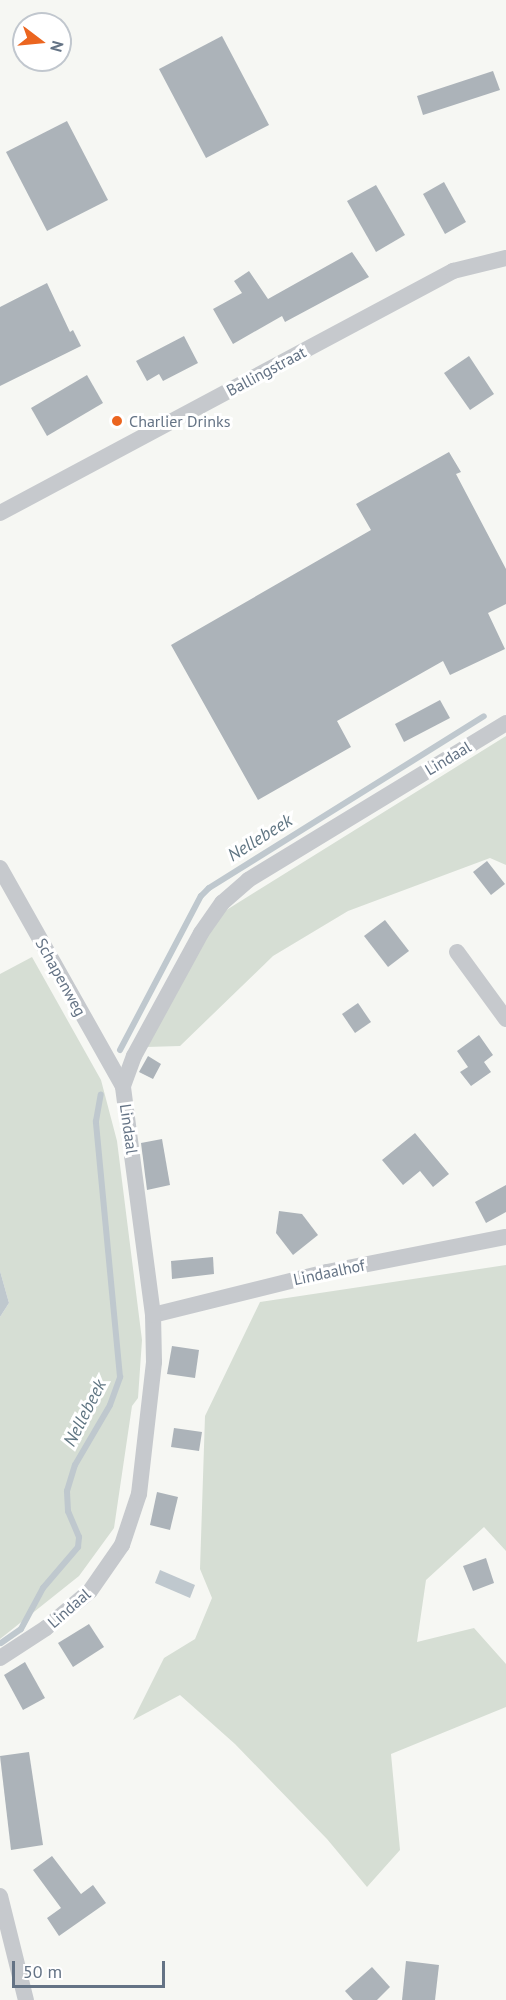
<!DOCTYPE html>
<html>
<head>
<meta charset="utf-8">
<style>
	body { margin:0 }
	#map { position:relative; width:506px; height:2000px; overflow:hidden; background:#f6f7f3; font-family:"PT Sans",sans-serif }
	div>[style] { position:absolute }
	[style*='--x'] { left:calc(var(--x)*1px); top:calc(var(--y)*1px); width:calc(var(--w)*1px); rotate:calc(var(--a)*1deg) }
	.green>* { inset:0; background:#d6ded4 }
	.water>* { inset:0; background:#bfc8ce }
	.stream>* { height:6px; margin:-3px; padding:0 3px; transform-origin:3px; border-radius:3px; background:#bfc8ce }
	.building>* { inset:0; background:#acb3b9 }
	.street>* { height:16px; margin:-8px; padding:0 8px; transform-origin:8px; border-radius:8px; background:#c6c9cd }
	.dots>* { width:16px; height:16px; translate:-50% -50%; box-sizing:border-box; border:3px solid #fff; border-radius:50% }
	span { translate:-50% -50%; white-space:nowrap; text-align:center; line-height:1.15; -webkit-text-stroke:6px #fff; paint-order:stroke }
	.street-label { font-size:16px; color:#647385 }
	.poi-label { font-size:16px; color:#647385 }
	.left { translate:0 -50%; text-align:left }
	.water-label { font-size:18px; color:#5f7582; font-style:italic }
	.north { position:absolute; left:12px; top:12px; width:60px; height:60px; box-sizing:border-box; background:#fff; border:2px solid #c1c7ce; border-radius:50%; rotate:106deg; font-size:16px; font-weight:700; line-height:24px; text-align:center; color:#647385 }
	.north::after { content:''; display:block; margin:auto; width:21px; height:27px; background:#eb651f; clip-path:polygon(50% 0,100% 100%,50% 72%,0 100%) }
	.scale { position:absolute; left:12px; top:1961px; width:153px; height:27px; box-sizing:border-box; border:3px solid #647385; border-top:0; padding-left:8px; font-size:18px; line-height:21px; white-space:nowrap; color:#647385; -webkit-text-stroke:4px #fff; paint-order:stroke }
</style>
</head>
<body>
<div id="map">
	<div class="green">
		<i style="clip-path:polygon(506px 736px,506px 865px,490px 858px,348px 911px,273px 956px,180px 1046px,146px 1047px,212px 919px)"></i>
		<i style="clip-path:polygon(32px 957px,101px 1080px,117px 1141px,142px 1340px,138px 1398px,132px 1406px,114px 1528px,79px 1576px,0 1639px,0 1317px,9px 1303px,0 1271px,0 974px)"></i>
		<i style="clip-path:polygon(506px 1265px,506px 1551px,484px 1527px,426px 1580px,417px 1642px,474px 1628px,506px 1664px,506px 1707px,391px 1754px,400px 1850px,367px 1887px,327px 1839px,235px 1744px,180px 1695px,133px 1720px,164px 1658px,195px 1639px,212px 1598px,200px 1569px,205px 1416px,260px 1302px)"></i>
	</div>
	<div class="water">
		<i style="clip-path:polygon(0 1271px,9px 1303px,0 1317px)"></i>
		<i style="clip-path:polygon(160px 1570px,195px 1585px,190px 1598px,155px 1583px)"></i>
	</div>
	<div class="stream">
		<i style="--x:120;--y:1050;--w:174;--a:-62.3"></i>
		<i style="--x:201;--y:896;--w:11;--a:-45"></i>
		<i style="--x:209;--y:888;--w:324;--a:-32"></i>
		<i style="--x:1;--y:1643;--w:24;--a:-35"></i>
		<i style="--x:21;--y:1629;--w:47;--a:-61.8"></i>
		<i style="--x:43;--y:1588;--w:54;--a:-49.5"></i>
		<i style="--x:78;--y:1547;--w:10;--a:-84"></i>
		<i style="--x:79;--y:1537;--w:28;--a:-113"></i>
		<i style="--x:68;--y:1511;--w:20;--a:-93"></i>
		<i style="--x:67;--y:1491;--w:27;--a:-73"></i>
		<i style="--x:75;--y:1465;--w:69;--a:-59.7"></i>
		<i style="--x:110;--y:1405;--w:30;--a:-70"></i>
		<i style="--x:120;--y:1377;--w:257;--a:-95.4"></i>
		<i style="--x:96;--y:1121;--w:27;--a:-80"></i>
	</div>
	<div class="building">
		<i style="clip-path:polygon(222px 36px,269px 125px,206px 158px,159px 69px)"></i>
		<i style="clip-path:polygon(493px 71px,500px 90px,423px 115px,417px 96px)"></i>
		<i style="clip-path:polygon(67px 121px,108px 200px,47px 231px,6px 152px)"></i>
		<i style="clip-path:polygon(444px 182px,466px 222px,445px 234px,423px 194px)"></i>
		<i style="clip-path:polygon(376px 185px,405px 235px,376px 252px,347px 201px)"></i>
		<i style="clip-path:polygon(352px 252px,369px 277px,285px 322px,282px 316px,233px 344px,213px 309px,242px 293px,234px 281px,249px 271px,268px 299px)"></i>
		<i style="clip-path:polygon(47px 283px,70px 332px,73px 330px,81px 346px,0 386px,0 307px)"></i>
		<i style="clip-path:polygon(184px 336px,198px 363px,163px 381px,159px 374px,147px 381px,136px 361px)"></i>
		<i style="clip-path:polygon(469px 356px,494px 394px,470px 410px,444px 373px)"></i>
		<i style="clip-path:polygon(87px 375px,103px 403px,47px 436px,31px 408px)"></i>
		<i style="clip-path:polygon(449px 452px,461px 472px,456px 474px,506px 569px,506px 604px,488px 613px,505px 649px,450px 675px,443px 661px,337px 721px,351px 747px,258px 800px,171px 645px,371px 530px,356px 504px)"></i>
		<i style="clip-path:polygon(440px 700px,450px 718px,404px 742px,395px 724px)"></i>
		<i style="clip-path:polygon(487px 861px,505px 884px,491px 895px,473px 872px)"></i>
		<i style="clip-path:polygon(385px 920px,409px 951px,388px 967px,364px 936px)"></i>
		<i style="clip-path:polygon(358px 1003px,371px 1022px,355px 1033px,342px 1014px)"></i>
		<i style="clip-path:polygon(479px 1035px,493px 1055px,484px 1062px,491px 1072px,471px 1086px,460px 1072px,468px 1067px,457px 1051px)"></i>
		<i style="clip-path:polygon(148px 1056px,161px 1064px,153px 1079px,139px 1072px)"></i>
		<i style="clip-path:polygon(415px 1133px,449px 1174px,433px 1187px,420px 1171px,403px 1185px,382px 1160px)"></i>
		<i style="clip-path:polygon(162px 1139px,170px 1185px,147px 1190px,141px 1143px)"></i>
		<i style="clip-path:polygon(506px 1185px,506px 1212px,486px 1223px,475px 1202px)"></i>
		<i style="clip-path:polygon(279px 1211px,302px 1214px,318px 1235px,293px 1255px,276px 1233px)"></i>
		<i style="clip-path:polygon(213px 1257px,214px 1274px,172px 1279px,171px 1261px)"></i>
		<i style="clip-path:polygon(172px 1346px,199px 1350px,195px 1378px,167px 1374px)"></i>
		<i style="clip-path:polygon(174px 1428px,202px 1432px,199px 1451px,171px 1447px)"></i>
		<i style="clip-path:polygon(157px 1492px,178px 1497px,170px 1530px,150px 1525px)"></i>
		<i style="clip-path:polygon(486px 1558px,494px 1583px,473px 1591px,463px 1566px)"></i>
		<i style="clip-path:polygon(89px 1624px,104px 1647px,73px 1667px,58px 1643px)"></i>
		<i style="clip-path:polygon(25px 1662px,45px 1698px,23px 1710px,4px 1675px)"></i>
		<i style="clip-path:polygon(29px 1752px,43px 1845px,11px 1850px,0 1756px)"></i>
		<i style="clip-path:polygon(52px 1856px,81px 1894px,93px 1885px,106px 1903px,59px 1936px,47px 1918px,61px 1908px,33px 1870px)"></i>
		<i style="clip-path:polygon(406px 1961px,439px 1965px,435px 2000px,402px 2000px)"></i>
		<i style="clip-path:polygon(372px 1967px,390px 1987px,377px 2000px,353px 2000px,345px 1991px)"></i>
	</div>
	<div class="street">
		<i style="--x:0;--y:513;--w:514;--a:-28.11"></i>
		<i style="--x:453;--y:271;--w:55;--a:-13.8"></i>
		<i style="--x:0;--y:868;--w:250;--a:60.6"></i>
		<i style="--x:457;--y:952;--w:83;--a:53.8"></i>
		<i style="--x:153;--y:1315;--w:179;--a:-13.9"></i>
		<i style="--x:327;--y:1272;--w:182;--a:-11.1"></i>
		<i style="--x:0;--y:1658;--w:55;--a:-33.1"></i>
		<i style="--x:46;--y:1628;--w:57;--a:-40.1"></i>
		<i style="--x:90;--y:1591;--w:56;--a:-55.2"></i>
		<i style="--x:122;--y:1545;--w:54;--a:-71.6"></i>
		<i style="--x:139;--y:1494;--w:133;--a:-83.5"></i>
		<i style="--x:154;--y:1362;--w:47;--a:-91.2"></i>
		<i style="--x:153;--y:1315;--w:231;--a:-97.5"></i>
		<i style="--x:123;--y:1086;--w:32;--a:-70"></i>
		<i style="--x:134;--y:1056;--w:140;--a:-61.4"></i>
		<i style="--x:201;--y:933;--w:37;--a:-55"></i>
		<i style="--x:222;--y:903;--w:35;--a:-41"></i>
		<i style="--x:248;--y:880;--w:302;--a:-31.3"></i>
		<i style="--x:0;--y:1896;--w:107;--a:76"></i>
	</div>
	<div class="dots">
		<i style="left:117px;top:421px;background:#eb651f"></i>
	</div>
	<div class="street-label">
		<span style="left:266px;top:371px;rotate:-28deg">Ballingstraat</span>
		<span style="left:448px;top:758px;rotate:-31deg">Lindaal</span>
		<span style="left:61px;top:977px;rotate:61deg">Schapenweg</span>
		<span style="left:129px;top:1129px;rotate:82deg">Lindaal</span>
		<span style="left:329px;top:1272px;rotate:-12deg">Lindaalhof</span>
		<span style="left:69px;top:1608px;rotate:-41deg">Lindaal</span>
	</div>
	<div class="poi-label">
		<span class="left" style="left:129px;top:421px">Charlier Drinks</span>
	</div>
	<div class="water-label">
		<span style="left:260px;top:838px;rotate:-32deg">Nellebeek</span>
		<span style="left:85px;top:1413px;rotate:-63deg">Nellebeek</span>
	</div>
	<div class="north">N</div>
	<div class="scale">50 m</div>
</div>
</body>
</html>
